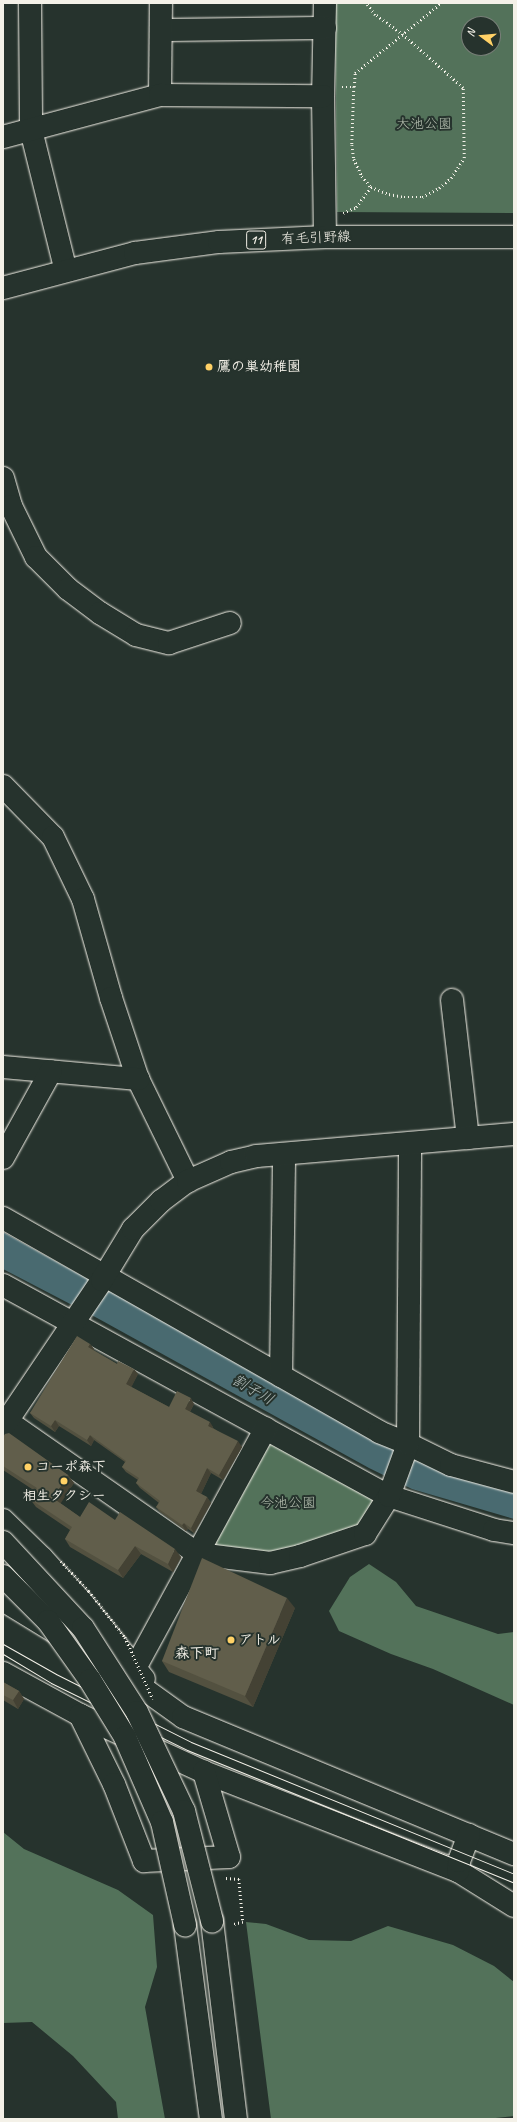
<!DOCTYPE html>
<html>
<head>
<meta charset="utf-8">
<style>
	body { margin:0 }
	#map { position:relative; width:517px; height:2122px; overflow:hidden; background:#26332d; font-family:Caveat,"Klee One",sans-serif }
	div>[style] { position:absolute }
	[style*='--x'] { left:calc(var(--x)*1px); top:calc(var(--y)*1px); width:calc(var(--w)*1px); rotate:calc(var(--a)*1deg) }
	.green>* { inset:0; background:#53725a }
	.water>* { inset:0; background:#496a70 }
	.path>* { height:2.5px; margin-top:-1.25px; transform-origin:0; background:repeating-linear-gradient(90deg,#f4f1e8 0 1px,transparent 0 4px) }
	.roads { filter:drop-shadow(0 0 1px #f4f1e8) drop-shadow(0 0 1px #f4f1e8) }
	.minor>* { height:22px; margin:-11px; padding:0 11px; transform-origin:11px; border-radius:11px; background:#26332d }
	.major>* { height:22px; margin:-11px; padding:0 11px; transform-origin:11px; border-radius:11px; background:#26332d }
	.tram>* { height:1px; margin:-0.5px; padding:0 0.5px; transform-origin:0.5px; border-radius:0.5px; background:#f4f1e8 }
	.path-bridge>* { height:2.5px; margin-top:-1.25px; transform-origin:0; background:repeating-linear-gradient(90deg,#f4f1e8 0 1px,transparent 0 4px) }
	.bridges { filter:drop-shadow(0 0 1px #f4f1e8) drop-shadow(0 0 1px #f4f1e8) }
	.minor-bridge>* { height:22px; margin:-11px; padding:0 11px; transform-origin:11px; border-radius:11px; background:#26332d }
	.wall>* { inset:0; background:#535140 }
	.shaded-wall>* { inset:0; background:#444234 }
	.building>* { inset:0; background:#615e4b }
	.dots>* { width:11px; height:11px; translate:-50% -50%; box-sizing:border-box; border:2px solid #26332d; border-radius:50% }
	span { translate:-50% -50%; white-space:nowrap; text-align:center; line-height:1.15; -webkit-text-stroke:4px #26332d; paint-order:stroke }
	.shield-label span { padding:1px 3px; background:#26332d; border:1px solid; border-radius:3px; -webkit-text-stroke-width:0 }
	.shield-label { font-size:13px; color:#f4f1e8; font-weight:700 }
	.park-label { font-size:14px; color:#b4beaf }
	.street-label { font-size:14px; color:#f4f1e8 }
	.poi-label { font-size:14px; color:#f4f1e8; font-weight:700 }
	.left { translate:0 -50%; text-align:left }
	.water-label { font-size:15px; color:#b0bbb8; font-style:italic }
	.neighbourhood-label { font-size:15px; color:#f4f1e8; font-weight:700 }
	.frame { position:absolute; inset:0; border:4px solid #f4f1e8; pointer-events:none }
	.north { position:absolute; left:461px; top:16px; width:40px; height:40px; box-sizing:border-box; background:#26332d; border:1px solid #787f78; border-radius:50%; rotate:286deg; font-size:11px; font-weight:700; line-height:16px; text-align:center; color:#f4f1e8 }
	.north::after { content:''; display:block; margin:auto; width:14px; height:18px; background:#ffd166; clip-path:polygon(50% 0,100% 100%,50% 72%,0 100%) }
</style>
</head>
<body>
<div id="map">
	<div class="green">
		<i style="clip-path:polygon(evenodd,335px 3px,514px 3px,514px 213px,337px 212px,335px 3px,469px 24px,493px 24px,493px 48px,469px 48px,469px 24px)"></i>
		<i style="clip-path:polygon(274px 1442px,372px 1495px,374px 1502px,363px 1524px,279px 1556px,215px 1548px,214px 1539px,266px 1445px)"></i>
		<i style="clip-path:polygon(369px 1564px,396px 1582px,416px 1606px,498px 1634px,514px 1632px,514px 1705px,433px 1669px,391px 1654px,339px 1631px,329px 1611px,350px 1577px)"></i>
		<i style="clip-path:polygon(3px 1832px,24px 1849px,118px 1890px,153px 1915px,157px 1967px,145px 2007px,165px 2119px,118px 2119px,116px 2102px,73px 2056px,32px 2022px,3px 2023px)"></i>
		<i style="clip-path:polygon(246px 1922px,266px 1924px,309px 1940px,351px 1941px,388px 1926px,453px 1945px,494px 1966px,514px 1982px,514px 2116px,486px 2119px,271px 2119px)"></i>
	</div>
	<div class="water">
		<i style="clip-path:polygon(3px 1232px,75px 1272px,514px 1491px,514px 1519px,412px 1489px,369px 1468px,99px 1319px,3px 1269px)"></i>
	</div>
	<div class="path">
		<i style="--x:342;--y:87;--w:12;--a:0"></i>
		<i style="--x:354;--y:87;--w:14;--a:-86"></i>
		<i style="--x:355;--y:73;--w:111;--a:-39.1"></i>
		<i style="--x:354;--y:87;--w:58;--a:92"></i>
		<i style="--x:352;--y:145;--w:14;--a:82"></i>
		<i style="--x:354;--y:159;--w:19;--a:65"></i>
		<i style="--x:362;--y:176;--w:14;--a:51"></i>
		<i style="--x:371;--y:187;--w:19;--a:21"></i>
		<i style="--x:389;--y:194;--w:15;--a:11"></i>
		<i style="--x:404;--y:197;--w:18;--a:0"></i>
		<i style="--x:422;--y:197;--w:19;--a:-28"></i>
		<i style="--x:439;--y:188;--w:16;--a:-40"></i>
		<i style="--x:451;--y:178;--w:24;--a:-57"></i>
		<i style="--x:464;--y:158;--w:70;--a:-90.8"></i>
		<i style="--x:463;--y:88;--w:80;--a:-138.5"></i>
		<i style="--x:403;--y:35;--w:34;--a:-144"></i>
		<i style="--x:375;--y:15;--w:15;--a:-127"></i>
		<i style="--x:343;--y:213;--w:14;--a:-25"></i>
		<i style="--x:356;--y:207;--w:25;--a:-53"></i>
		<i style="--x:226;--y:1878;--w:13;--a:4"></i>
		<i style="--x:239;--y:1879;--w:43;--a:84.7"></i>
		<i style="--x:243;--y:1922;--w:11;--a:165"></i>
	</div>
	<div class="roads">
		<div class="minor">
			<i style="--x:30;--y:3;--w:127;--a:89.5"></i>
			<i style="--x:31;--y:130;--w:145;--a:76.1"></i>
			<i style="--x:325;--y:3;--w:93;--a:91.2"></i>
			<i style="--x:323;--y:96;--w:141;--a:89.2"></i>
			<i style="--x:161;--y:30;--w:164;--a:-0.7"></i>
			<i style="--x:160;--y:95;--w:92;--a:-89.4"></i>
			<i style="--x:3;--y:137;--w:163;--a:-15"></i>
			<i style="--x:160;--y:95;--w:163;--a:0.4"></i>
			<i style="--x:3;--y:478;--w:29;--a:74"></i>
			<i style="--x:11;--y:506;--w:57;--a:63.9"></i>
			<i style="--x:36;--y:557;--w:45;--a:45"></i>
			<i style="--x:68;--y:589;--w:40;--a:37"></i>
			<i style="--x:100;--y:613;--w:42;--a:31.4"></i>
			<i style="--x:136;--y:635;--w:34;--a:14"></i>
			<i style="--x:169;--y:643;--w:64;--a:-18.2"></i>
			<i style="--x:3;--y:786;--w:71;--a:45.6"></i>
			<i style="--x:53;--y:837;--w:69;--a:64.2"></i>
			<i style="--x:83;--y:899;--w:103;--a:74.2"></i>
			<i style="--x:111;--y:998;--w:85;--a:71.6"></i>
			<i style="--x:138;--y:1079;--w:114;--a:63.9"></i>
			<i style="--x:452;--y:1000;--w:139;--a:83.4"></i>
			<i style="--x:3;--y:1067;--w:136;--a:5.1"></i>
			<i style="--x:3;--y:1158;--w:99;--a:-61.1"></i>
			<i style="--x:3;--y:1218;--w:433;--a:29.6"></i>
			<i style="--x:379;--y:1432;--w:31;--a:22"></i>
			<i style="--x:408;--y:1444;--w:48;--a:26"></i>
			<i style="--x:451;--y:1465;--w:65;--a:15.1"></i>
			<i style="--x:3;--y:1285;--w:440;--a:28.7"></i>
			<i style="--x:389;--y:1496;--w:110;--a:17.9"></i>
			<i style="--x:494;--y:1530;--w:20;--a:9"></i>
			<i style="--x:281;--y:1376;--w:222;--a:-89.2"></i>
			<i style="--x:7;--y:1421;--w:233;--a:34.9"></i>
			<i style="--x:198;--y:1554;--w:73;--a:7.1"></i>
			<i style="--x:270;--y:1563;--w:31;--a:-13"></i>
			<i style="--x:300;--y:1556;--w:69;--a:-18.7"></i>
			<i style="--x:365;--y:1534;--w:45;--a:-57.7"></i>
			<i style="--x:389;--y:1496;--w:55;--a:-69.9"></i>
			<i style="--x:408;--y:1444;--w:300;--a:-89.6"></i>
			<i style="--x:3;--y:1427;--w:177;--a:-56"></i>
			<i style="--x:102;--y:1280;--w:60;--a:-58.7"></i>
			<i style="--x:133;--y:1229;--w:40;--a:-45"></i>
			<i style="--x:161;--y:1201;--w:34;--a:-37"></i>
			<i style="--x:188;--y:1181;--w:47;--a:-23.8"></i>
			<i style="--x:231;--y:1162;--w:26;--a:-13"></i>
			<i style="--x:256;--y:1156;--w:259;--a:-4.9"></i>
			<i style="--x:3;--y:1520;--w:54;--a:44.3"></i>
			<i style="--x:42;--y:1558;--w:58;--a:47.8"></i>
			<i style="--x:81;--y:1601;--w:100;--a:51.1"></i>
			<i style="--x:3;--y:1600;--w:136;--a:31.5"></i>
			<i style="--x:119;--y:1671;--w:79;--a:35.7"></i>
			<i style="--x:183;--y:1717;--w:358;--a:22.5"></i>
			<i style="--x:135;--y:1668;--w:273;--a:-61.4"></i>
			<i style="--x:3;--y:1673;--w:88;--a:28.6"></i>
			<i style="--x:80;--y:1715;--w:136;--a:24.7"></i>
			<i style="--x:204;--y:1772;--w:273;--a:21.3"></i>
			<i style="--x:458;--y:1871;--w:66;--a:32"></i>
			<i style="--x:80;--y:1715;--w:77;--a:63.8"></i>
			<i style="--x:114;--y:1784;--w:83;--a:68.7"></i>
			<i style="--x:144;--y:1861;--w:85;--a:-2.7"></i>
			<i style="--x:229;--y:1857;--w:89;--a:-106.4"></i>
			<i style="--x:458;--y:1871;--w:10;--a:-84"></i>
			<i style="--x:459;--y:1861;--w:28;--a:-69"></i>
			<i style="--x:212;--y:1921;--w:199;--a:83.1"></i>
			<i style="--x:185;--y:1925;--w:196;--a:82.4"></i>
		</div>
		<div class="major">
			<i style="--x:3;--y:288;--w:137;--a:-14.9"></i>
			<i style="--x:135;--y:253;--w:85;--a:-7.5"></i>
			<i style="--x:219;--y:242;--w:106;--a:-2.7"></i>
			<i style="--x:325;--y:237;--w:189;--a:0"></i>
		</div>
	</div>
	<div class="tram">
		<i style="--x:3;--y:1644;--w:61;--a:29.5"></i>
		<i style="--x:56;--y:1674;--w:151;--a:26.7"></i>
		<i style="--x:191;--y:1742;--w:349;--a:22.2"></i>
		<i style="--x:3;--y:1654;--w:56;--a:31.1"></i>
		<i style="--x:51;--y:1683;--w:152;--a:26.2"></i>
		<i style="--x:187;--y:1750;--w:353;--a:22.1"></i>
	</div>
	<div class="path-bridge">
		<i style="--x:61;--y:1561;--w:41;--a:47"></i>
		<i style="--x:89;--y:1591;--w:58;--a:52"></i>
		<i style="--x:125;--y:1637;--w:68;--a:65.7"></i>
	</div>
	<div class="bridges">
		<div class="minor-bridge">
			<i style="--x:3;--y:1542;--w:117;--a:47.1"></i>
			<i style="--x:83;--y:1628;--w:100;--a:57.3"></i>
			<i style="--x:137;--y:1712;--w:110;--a:64.6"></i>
			<i style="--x:184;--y:1811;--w:114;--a:75.7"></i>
			<i style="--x:3;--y:1576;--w:64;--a:45"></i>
			<i style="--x:48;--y:1621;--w:72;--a:54.6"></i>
			<i style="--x:90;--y:1680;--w:67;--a:58.4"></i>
			<i style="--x:125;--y:1737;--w:93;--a:66.5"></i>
			<i style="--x:162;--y:1822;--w:106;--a:77.4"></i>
		</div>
	</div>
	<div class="wall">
		<i style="clip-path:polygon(90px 1344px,94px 1349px,93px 1350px,117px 1364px,138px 1374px,131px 1387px,169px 1407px,194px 1404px,190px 1412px,213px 1427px,213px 1428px,242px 1447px,223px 1480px,211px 1473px,201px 1494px,207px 1497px,211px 1503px,194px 1533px,188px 1529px,186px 1531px,160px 1512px,156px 1507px,159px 1503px,140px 1488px,136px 1483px,138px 1480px,126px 1472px,122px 1467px,125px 1462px,94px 1440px,91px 1446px,59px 1426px,55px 1432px,34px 1418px,30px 1413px)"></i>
		<i style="clip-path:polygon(3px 1437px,68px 1475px,74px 1483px,60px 1503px,80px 1517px,115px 1520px,181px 1557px,173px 1572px,141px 1554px,123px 1578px,70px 1547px,65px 1539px,70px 1530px,36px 1507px,30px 1499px,35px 1491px,3px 1470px)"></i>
		<i style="clip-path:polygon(295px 1608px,253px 1707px,169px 1672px,162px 1661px)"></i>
		<i style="clip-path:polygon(3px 1682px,19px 1691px,24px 1699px,18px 1709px,3px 1700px)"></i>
	</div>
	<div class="shaded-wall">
		<i style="clip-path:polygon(90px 1344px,94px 1349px,92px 1352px,88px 1347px)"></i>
		<i style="clip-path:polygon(134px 1369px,138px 1374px,130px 1390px,126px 1384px)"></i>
		<i style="clip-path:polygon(191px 1398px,194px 1404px,188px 1415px,185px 1409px)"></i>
		<i style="clip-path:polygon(55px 1420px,59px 1426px,55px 1432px,51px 1426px)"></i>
		<i style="clip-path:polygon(210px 1422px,213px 1427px,212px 1431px,208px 1426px)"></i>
		<i style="clip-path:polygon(90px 1435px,94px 1440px,91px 1446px,87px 1440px)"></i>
		<i style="clip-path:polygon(238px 1441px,242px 1447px,223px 1480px,219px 1475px)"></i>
		<i style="clip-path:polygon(207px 1468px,211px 1473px,200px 1496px,196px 1491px)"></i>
		<i style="clip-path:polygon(68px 1475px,74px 1483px,59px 1506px,53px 1498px)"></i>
		<i style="clip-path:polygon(207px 1497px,211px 1503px,194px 1533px,191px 1528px)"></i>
		<i style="clip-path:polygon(184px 1523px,188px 1529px,186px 1531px,182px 1525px)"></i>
		<i style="clip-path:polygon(135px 1546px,141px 1554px,123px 1578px,118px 1570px)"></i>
		<i style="clip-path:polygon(175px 1549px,181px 1557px,173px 1572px,168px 1564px)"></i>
		<i style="clip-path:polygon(287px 1598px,295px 1608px,253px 1707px,245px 1696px)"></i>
		<i style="clip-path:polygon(19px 1691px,24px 1699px,18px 1709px,13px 1700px)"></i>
	</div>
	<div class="building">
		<i style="clip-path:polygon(77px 1336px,90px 1344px,88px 1347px,117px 1364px,118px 1361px,134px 1369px,126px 1384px,169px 1407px,177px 1391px,191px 1398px,185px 1409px,210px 1422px,208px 1426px,238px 1441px,219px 1475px,207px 1468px,196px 1491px,207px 1497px,191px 1528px,184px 1523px,182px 1525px,156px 1507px,160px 1501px,136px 1483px,139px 1478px,122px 1467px,126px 1461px,90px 1435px,87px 1440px,55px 1420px,51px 1426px,30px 1413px)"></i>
		<i style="clip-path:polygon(9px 1433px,68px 1475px,53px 1498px,80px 1517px,89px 1502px,115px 1520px,120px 1512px,175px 1549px,168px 1564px,135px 1546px,118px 1570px,65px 1539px,72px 1527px,30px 1499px,37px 1488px,3px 1466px,3px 1437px,5px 1434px)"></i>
		<i style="clip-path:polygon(202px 1558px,287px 1598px,245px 1696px,162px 1661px)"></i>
		<i style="clip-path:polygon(3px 1682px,19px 1691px,13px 1700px,3px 1695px)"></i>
	</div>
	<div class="dots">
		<i style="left:209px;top:367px;background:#ffd166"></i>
		<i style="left:28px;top:1467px;background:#ffd166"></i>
		<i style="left:64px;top:1481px;background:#ffd166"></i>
		<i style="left:231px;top:1640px;background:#ffd166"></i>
	</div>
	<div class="shield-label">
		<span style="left:256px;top:240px">11</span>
	</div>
	<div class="park-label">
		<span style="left:424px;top:124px">大池公園</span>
		<span style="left:288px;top:1503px">今池公園</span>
	</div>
	<div class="street-label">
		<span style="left:316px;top:238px;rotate:-2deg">有毛引野線</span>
	</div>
	<div class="poi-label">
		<span class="left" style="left:217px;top:367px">鷹の巣幼稚園</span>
		<span class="left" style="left:36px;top:1467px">コーポ森下</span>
		<span style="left:64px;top:1496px">相生タクシー</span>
		<span class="left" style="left:239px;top:1640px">アトル</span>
	</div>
	<div class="water-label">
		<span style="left:253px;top:1390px;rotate:30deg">割子川</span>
	</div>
	<div class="neighbourhood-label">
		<span style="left:197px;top:1654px">森下町</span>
	</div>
	<div class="frame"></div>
	<div class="north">N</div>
</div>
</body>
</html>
